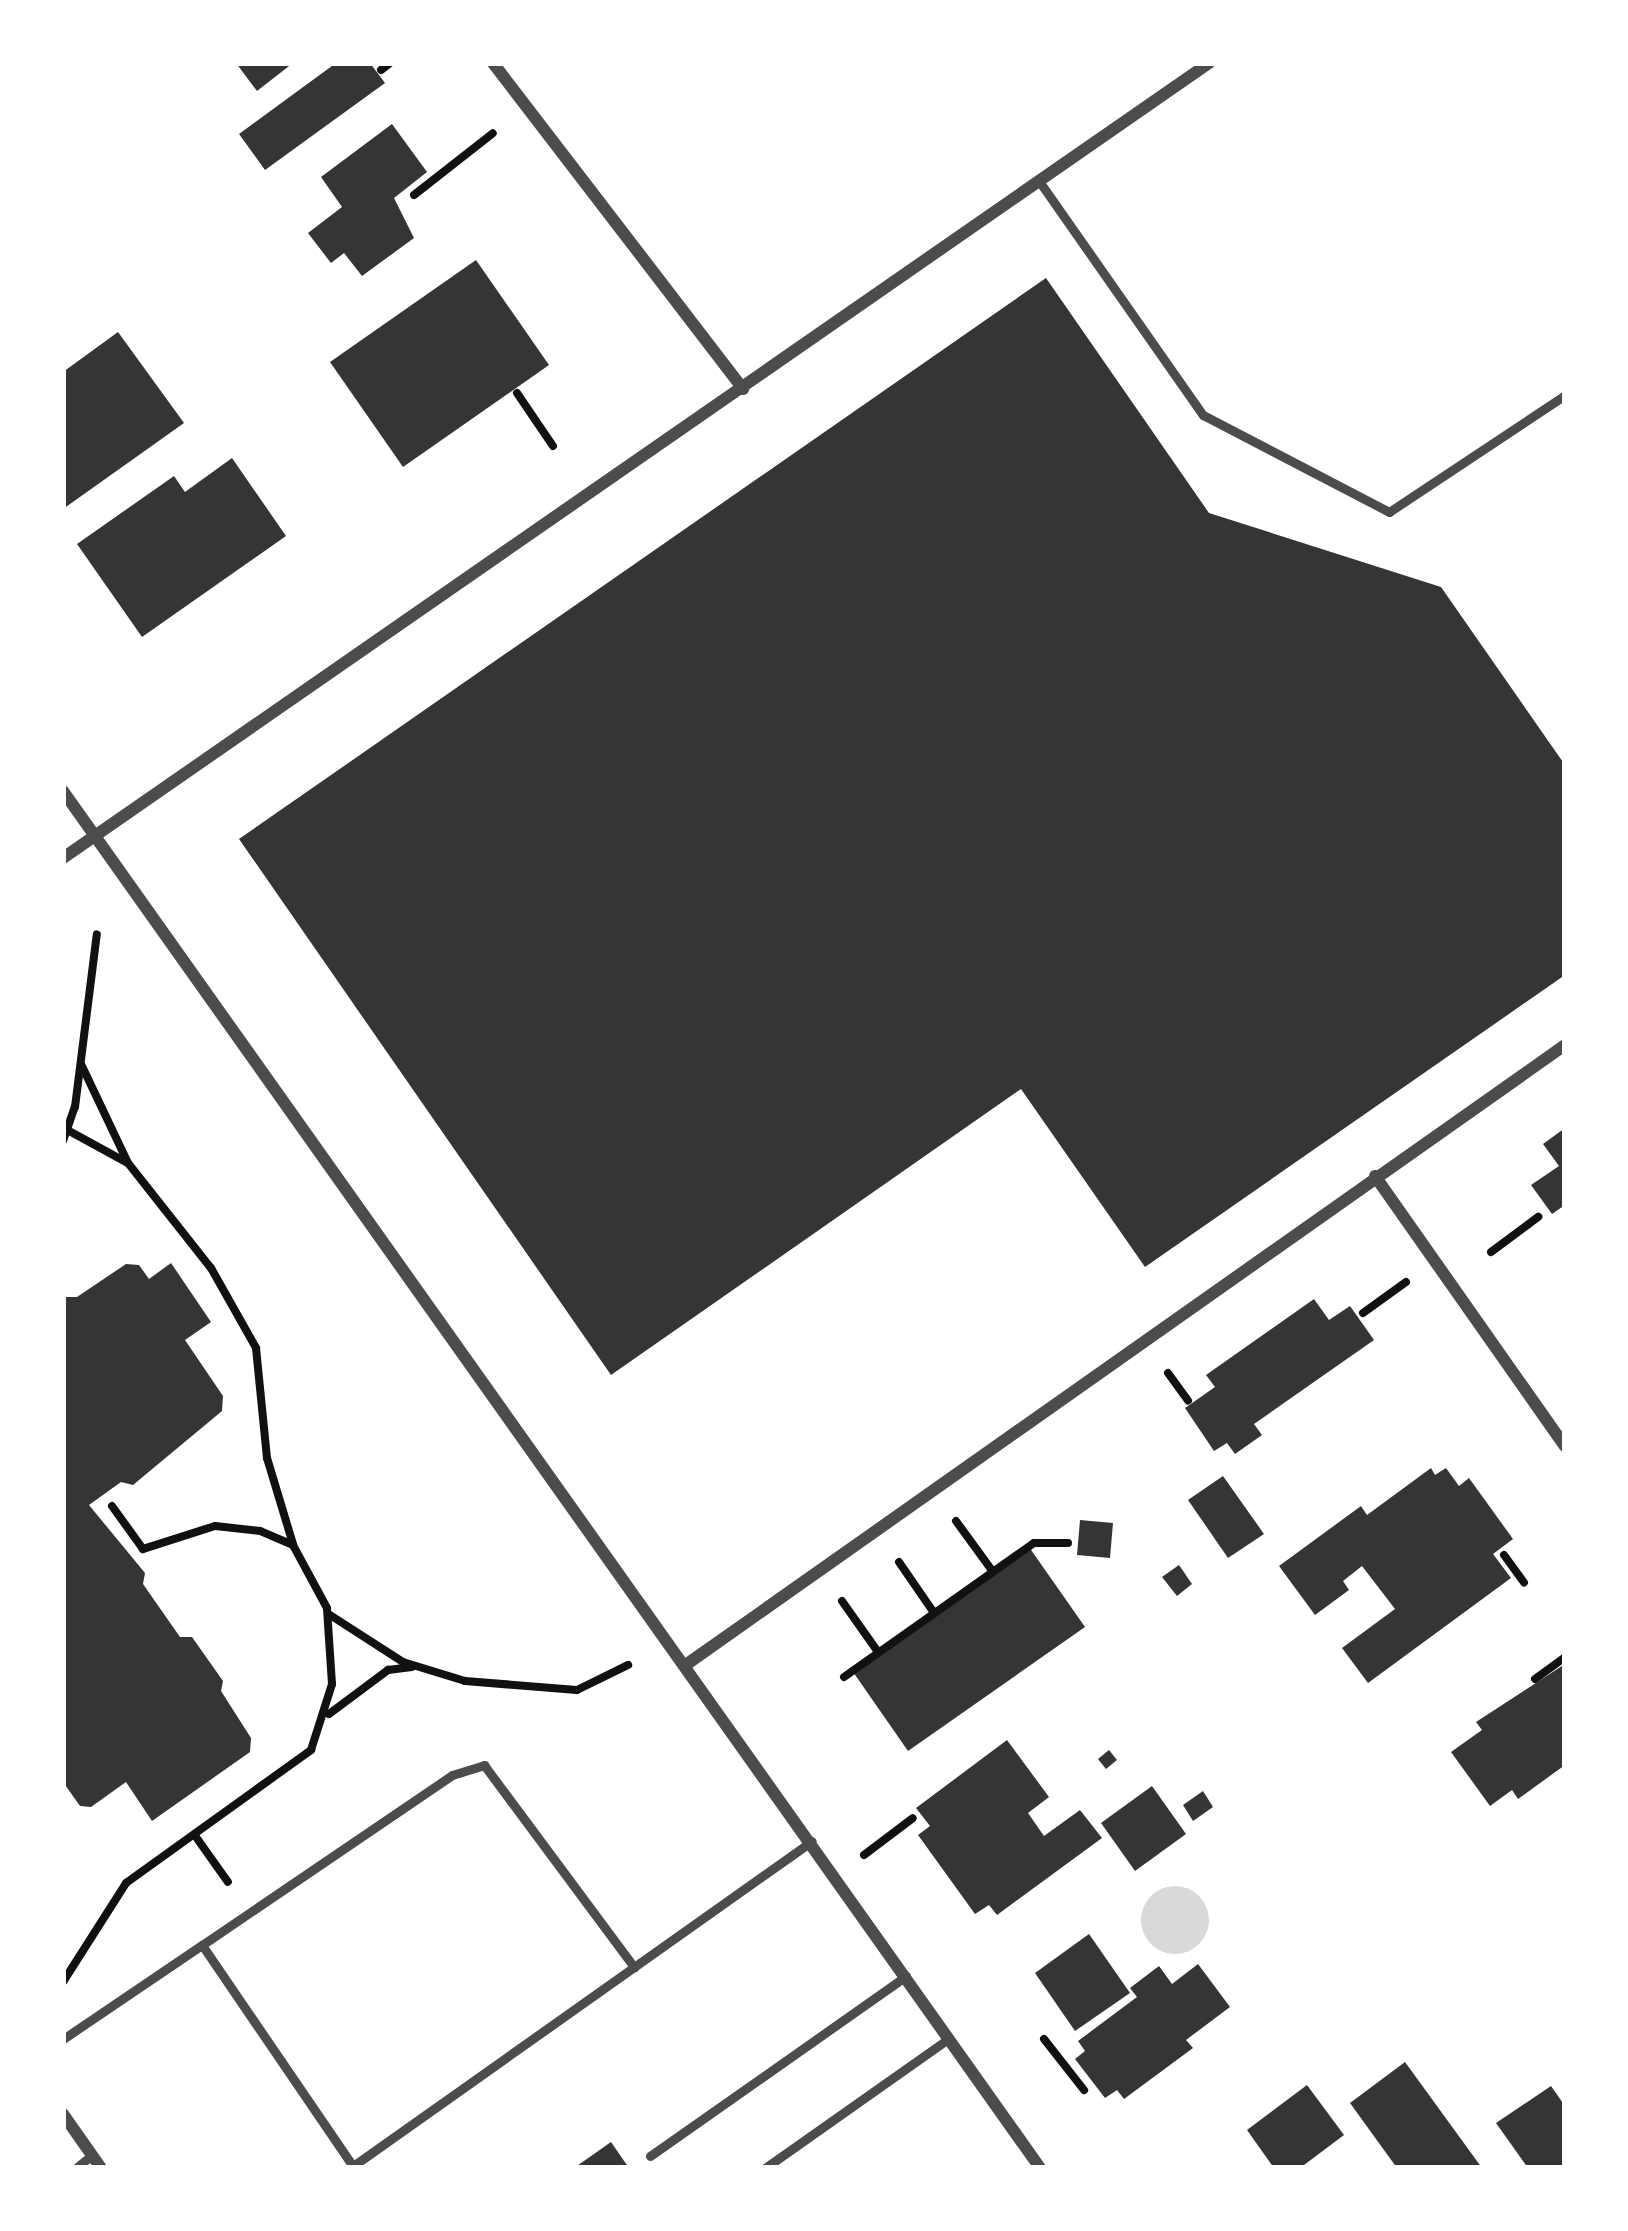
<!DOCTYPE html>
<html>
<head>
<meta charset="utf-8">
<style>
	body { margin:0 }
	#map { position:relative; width:1628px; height:2231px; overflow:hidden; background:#fff; font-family:"Varela Round",sans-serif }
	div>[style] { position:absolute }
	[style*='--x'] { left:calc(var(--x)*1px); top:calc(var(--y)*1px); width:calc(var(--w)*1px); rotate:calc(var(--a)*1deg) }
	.water>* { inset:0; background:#d9d9d9 }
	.round { border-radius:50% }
	.building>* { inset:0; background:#353535 }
	.path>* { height:8px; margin:-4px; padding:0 4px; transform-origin:4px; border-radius:4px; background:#111 }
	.service>* { height:9px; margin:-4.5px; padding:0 4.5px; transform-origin:4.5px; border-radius:4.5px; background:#4c4c4c }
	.minor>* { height:12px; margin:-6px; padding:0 6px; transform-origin:6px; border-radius:6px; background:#4c4c4c }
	span { translate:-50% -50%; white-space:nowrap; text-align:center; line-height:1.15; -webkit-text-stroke:12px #fff; paint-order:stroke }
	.frame { position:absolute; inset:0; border:66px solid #fff; pointer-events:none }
</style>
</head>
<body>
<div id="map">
	<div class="water">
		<i class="round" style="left:1141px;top:1886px;width:68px;height:68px"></i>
	</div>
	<div class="building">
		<i style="clip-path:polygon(236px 63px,293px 63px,257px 91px)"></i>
		<i style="clip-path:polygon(336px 63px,370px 63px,385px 83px,265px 170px,239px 134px)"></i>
		<i style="clip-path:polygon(392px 124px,427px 172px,394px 198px,414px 238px,362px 276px,344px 253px,331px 263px,308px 233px,342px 207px,321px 177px)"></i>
		<i style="clip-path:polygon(476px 260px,549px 365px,403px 467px,330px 362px)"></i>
		<i style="clip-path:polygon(1046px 278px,1209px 513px,1441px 587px,1565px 765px,1565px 975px,1145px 1267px,1021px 1089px,611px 1375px,239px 839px)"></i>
		<i style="clip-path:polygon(118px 332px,184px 423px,63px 509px,63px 372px)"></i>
		<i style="clip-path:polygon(232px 458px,286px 536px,142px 637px,77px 544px,174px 476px,185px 492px)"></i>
		<i style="clip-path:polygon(1565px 1128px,1565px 1205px,1552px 1214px,1531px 1185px,1559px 1166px,1543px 1144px)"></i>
		<i style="clip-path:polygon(171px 1263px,211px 1322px,185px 1340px,223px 1396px,222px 1411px,133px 1485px,121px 1482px,89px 1505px,145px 1573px,143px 1584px,180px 1637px,192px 1637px,223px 1681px,221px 1691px,251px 1738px,250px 1752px,152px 1821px,126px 1782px,91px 1807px,80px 1806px,63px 1782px,63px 1297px,77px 1297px,126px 1264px,139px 1265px,149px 1279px)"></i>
		<i style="clip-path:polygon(1314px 1299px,1329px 1320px,1350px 1306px,1374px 1340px,1254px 1424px,1262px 1435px,1235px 1454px,1227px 1443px,1214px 1451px,1185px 1408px,1215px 1387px,1206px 1375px)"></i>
		<i style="clip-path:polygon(1431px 1468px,1435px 1475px,1446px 1468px,1459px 1486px,1469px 1478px,1513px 1539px,1493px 1554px,1511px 1578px,1368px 1683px,1342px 1648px,1395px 1609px,1362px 1566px,1343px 1581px,1349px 1590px,1315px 1615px,1279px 1566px,1361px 1506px,1367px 1515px)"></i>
		<i style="clip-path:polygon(1223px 1476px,1264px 1534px,1228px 1558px,1188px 1500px)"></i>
		<i style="clip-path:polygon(1080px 1520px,1113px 1523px,1110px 1558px,1077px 1555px)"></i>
		<i style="clip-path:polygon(1029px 1547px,1085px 1627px,908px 1751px,851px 1669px)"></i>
		<i style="clip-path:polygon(1179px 1565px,1192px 1584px,1177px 1596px,1162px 1577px)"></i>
		<i style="clip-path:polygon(1565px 1664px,1565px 1765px,1518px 1799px,1512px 1790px,1490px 1806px,1451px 1752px,1482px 1730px,1476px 1722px)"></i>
		<i style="clip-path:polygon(1007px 1740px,1049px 1797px,1028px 1813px,1044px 1836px,1080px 1810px,1102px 1838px,997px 1915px,989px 1905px,975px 1914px,918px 1835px,930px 1826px,916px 1808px)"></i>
		<i style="clip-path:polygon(1109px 1750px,1117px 1760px,1106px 1769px,1098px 1759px)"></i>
		<i style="clip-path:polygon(1152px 1786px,1186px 1834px,1135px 1871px,1101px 1823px)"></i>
		<i style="clip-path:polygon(1203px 1791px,1213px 1807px,1193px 1821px,1183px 1805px)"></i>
		<i style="clip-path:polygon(1089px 1934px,1130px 1993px,1075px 2031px,1035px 1973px)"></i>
		<i style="clip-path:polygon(1198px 1964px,1230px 2007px,1186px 2040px,1193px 2048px,1124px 2099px,1117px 2090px,1105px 2098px,1075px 2059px,1085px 2051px,1078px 2041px,1137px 1997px,1130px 1988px,1159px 1966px,1172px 1984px)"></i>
		<i style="clip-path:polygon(1405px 2062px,1482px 2168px,1397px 2168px,1350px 2103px)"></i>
		<i style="clip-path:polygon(1307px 2085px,1344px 2135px,1300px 2168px,1274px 2168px,1247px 2130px)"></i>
		<i style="clip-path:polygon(1551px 2086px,1565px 2106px,1565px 2168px,1528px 2168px,1496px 2123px)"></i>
		<i style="clip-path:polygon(611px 2142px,629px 2168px,574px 2168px)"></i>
	</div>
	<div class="path">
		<i style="--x:381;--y:70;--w:11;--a:-38"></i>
		<i style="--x:414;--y:195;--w:100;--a:-38.1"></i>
		<i style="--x:517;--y:393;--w:64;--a:55.8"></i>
		<i style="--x:81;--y:1064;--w:110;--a:64.6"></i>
		<i style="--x:128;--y:1163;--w:134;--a:51.7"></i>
		<i style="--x:211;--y:1268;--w:92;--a:60.6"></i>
		<i style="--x:256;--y:1348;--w:111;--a:84.3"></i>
		<i style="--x:267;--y:1458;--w:90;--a:73.2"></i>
		<i style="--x:71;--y:1132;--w:63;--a:28.6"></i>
		<i style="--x:63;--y:1141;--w:36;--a:-71"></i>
		<i style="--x:75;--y:1107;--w:174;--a:-82.8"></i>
		<i style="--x:1491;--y:1252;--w:59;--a:-36.7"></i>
		<i style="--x:1363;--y:1313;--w:53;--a:-35.8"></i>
		<i style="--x:1168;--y:1373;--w:34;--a:54"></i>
		<i style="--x:956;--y:1521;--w:63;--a:54"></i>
		<i style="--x:1504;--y:1555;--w:34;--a:54"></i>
		<i style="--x:899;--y:1562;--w:62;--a:55.5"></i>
		<i style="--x:842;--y:1601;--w:62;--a:54.8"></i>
		<i style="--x:330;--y:1615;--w:87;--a:32.8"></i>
		<i style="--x:403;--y:1662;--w:65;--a:17"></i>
		<i style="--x:465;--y:1681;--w:112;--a:4.6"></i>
		<i style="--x:577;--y:1690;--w:57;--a:-26.1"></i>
		<i style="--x:844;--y:1677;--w:232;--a:-35.2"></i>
		<i style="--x:1034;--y:1543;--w:34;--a:0"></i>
		<i style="--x:1535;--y:1679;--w:37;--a:-36"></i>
		<i style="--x:329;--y:1714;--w:74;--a:-36.7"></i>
		<i style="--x:388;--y:1670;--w:24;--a:-7"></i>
		<i style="--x:196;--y:1837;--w:55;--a:54.6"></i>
		<i style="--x:864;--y:1855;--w:61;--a:-37.1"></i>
		<i style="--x:63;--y:1982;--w:117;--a:-57.5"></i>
		<i style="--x:126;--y:1883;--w:228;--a:-35.7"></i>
		<i style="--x:311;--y:1750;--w:69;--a:-72.3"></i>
		<i style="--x:332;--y:1684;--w:76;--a:-93.8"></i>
		<i style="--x:327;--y:1608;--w:72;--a:-118.4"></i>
		<i style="--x:293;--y:1545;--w:36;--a:-157"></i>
		<i style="--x:260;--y:1531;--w:45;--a:-173.7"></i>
		<i style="--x:215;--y:1526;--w:76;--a:162.3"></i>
		<i style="--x:143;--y:1549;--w:53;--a:-125.8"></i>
		<i style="--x:1044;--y:2039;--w:65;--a:51.9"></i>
	</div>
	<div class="service">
		<i style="--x:1039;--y:181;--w:286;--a:55"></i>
		<i style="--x:1203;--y:415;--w:210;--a:27.5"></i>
		<i style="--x:1389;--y:512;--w:211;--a:-33.6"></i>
		<i style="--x:202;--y:1945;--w:302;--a:-34.2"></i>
		<i style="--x:452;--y:1775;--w:34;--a:-17"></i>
		<i style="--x:484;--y:1765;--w:252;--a:53.4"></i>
		<i style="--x:63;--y:2039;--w:168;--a:-34.1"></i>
		<i style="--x:202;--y:1945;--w:268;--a:55.7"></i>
		<i style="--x:353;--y:2166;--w:562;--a:-35.3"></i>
		<i style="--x:650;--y:2156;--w:313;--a:-35.1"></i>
		<i style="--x:76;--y:2168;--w:21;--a:-39"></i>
		<i style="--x:765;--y:2168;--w:225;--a:-35.2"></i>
	</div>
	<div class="minor">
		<i style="--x:493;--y:63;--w:411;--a:52.5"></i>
		<i style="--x:63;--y:791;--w:1688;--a:54.64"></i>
		<i style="--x:63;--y:858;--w:1395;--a:-34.75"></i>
		<i style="--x:1375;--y:1176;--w:330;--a:54.9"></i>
		<i style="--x:687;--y:1664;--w:1074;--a:-35.18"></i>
		<i style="--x:63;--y:2114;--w:66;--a:54.9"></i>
	</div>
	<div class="frame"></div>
</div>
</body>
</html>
